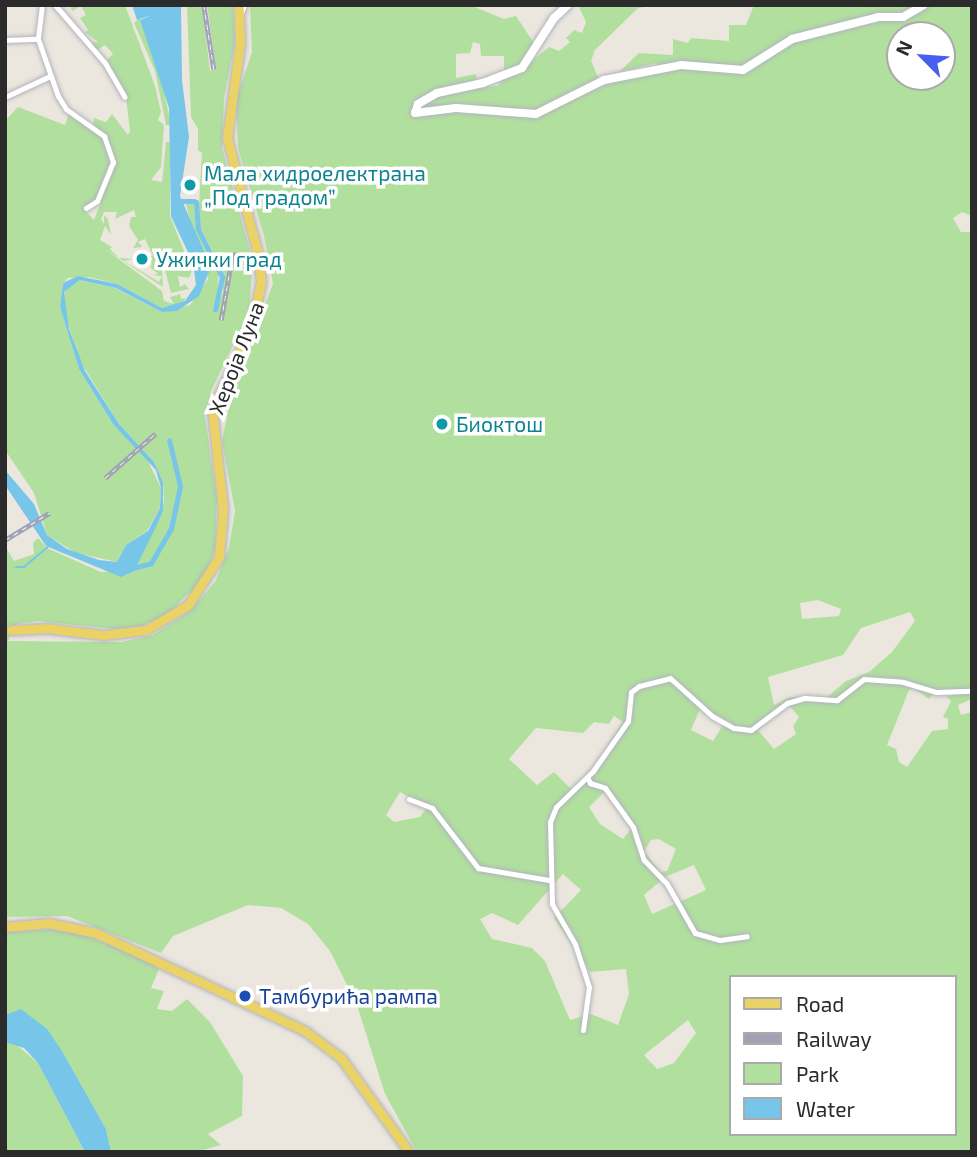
<!DOCTYPE html>
<meta charset="utf-8">
<style>
body{margin:0}
#map{position:relative;width:977px;height:1157px;overflow:hidden;background:#ece7de;font-family:"Exo 2",sans-serif}
div>[style]{position:absolute}
.green>*{inset:0;background:#b1e09e}
.water>*{inset:0;background:#77c5e9}
.stream>*{height:2px;margin:-1px;padding:0 1px;transform-origin:1px;border-radius:1px;background:#77c5e9}
.canal>*{height:5px;margin:-2.5px;padding:0 2.5px;transform-origin:2.5px;border-radius:2.5px;background:#77c5e9}
.roads{filter:drop-shadow(0 0 2px #b2b4be) drop-shadow(0 0 2px #b2b4be)}
.street>*{height:5px;margin:-2.5px;padding:0 2.5px;transform-origin:2.5px;border-radius:2.5px;background:#fff}
.secondary>*{height:8px;margin:-4px;padding:0 4px;transform-origin:4px;border-radius:4px;background:#fff}
.primary>*{height:9px;margin:-4.5px;padding:0 4.5px;transform-origin:4.5px;border-radius:4.5px;background:#ead266}
.rail>*{height:4.5px;margin-top:-2.25px;transform-origin:0;background:repeating-linear-gradient(90deg,#fff 0 5px,#a1a3b5 0 10px);box-sizing:border-box;border-block:2px solid #a1a3b5}
.dots>*{width:19px;height:19px;translate:-50% -50%;box-sizing:border-box;border:4px solid #fff;border-radius:50%}
span{translate:-50% -50%;white-space:nowrap;text-align:center;line-height:1.15;-webkit-text-stroke:7px #fff;paint-order:stroke}
.culture-label{font-size:21px;color:#0d838f}
.left{translate:0 -50%;text-align:left}
.street-label{font-size:21px;color:#2b2b2b}
.transit-label{font-size:21px;color:#164399}
.frame{position:absolute;inset:0;border:7px solid #2b2b2b;pointer-events:none}
.legend{position:absolute;left:729px;top:975px;width:228px;height:161px;box-sizing:border-box;background:#fff;border:2px solid #aaa;margin:0;padding:9px 12px;list-style:none;font-size:21px;color:#2b2b2b}
.legend li{display:flex;align-items:center;gap:14px;height:35px}
.legend b{width:35px;border:2px solid #aaa}
.north{position:absolute;left:886px;top:21px;width:70px;height:70px;box-sizing:border-box;background:#fff;border:2px solid #aaa;border-radius:50%;rotate:295deg;font-size:19px;font-weight:700;line-height:28px;text-align:center;color:#2b2b2b}
.north::after{content:'';display:block;margin:auto;width:24px;height:32px;background:#475ef1;clip-path:polygon(50% 0,100% 100%,50% 72%,0 100%)}
</style>
<div id="map">
<div class="green">
<i style="clip-path:polygon(evenodd,70px 5px,125px 5px,155px 86px,161px 112px,158px 120px,164px 125px,161px 167px,151px 180px,162px 182px,166px 142px,170px 142px,170px 216px,192px 271px,189px 278px,178px 276px,180px 287px,185px 284px,189px 289px,171px 293px,161px 255px,163px 287px,105px 249px,162px 291px,164px 301px,174px 304px,170px 297px,180px 294px,181px 299px,186px 298px,183px 302px,162px 308px,117px 284px,89px 277px,68px 278px,63px 283px,60px 307px,79px 369px,113px 424px,144px 453px,161px 488px,160px 508px,147px 531px,126px 545px,117px 562px,76px 553px,47px 535px,34px 493px,5px 450px,6px 120px,18px 107px,65px 125px,69px 114px,101px 134px,112px 162px,95px 202px,83px 208px,94px 220px,115px 164px,107px 138px,93px 124px,94px 118px,106px 122px,112px 114px,128px 135px,130px 131px,126px 98px,106px 61px,113px 54px,105px 45px,96px 51px,87px 44px,98px 42px,85px 32px,88px 30px,80px 18px,86px 15px,81px 6px,72px 11px,70px 5px,134px 210px,136px 217px,131px 217px,129px 226px,138px 240px,133px 248px,142px 247px,138px 242px,145px 239px,154px 258px,153px 256px,145px 255px,143px 258px,152px 257px,151px 268px,158px 274px,152px 275px,162px 276px,159px 282px,124px 261px,133px 259px,119px 258px,110px 249px,112px 247px,100px 240px,105px 226px,111px 235px,108px 219px,104px 215px,104px 224px,101px 219px,104px 212px,117px 212px,115px 219px,134px 210px)"></i>
<i style="clip-path:polygon(evenodd,187px 5px,202px 5px,210px 71px,216px 68px,207px 5px,233px 7px,235px 41px,224px 99px,222px 148px,253px 262px,249px 312px,211px 391px,205px 417px,217px 500px,215px 549px,205px 577px,168px 614px,141px 626px,114px 629px,38px 621px,16px 624px,8px 641px,122px 642px,153px 635px,190px 611px,215px 582px,229px 548px,235px 511px,222px 441px,233px 386px,273px 284px,264px 236px,238px 148px,236px 100px,252px 52px,250px 5px,470px 5px,504px 19px,516px 16px,536px 46px,526px 66px,549px 47px,559px 51px,570px 42px,566px 38px,574px 30px,582px 33px,586px 22px,578px 5px,657px 5px,638px 8px,595px 50px,591px 61px,599px 79px,537px 111px,658px 66px,656px 63px,619px 72px,639px 53px,673px 55px,673px 39px,688px 43px,691px 38px,729px 41px,729px 25px,746px 25px,754px 5px,972px 5px,972px 216px,962px 212px,953px 218px,961px 232px,972px 232px,972px 699px,958px 705px,961px 715px,972px 712px,972px 1152px,417px 1152px,385px 1094px,357px 1005px,330px 951px,308px 924px,281px 908px,248px 905px,173px 936px,161px 953px,67px 916px,5px 917px,5px 546px,14px 561px,34px 554px,33px 543px,38px 538px,47px 548px,101px 572px,134px 571px,164px 502px,163px 482px,154px 462px,119px 424px,80px 361px,67px 321px,64px 292px,80px 280px,115px 288px,162px 312px,190px 305px,208px 279px,206px 256px,194px 236px,186px 204px,194px 202px,196px 228px,219px 271px,216px 310px,223px 292px,223px 271px,198px 223px,202px 152px,198px 151px,198px 129px,191px 117px,187px 5px,900px 35px,942px 35px,942px 77px,900px 77px,900px 35px,187px 5px,473px 42px,480px 44px,481px 56px,504px 56px,504px 77px,498px 86px,456px 90px,477px 83px,476px 74px,456px 78px,456px 54px,470px 53px,473px 42px,187px 5px,818px 600px,841px 609px,839px 616px,802px 619px,800px 603px,818px 600px,187px 5px,910px 612px,915px 621px,892px 652px,869px 672px,846px 681px,825px 699px,790px 697px,774px 705px,768px 677px,843px 655px,861px 628px,910px 612px,187px 5px,914px 688px,929px 699px,937px 690px,950px 689px,953px 695px,946px 697px,951px 701px,943px 717px,948px 719px,948px 729px,932px 731px,907px 767px,899px 762px,896px 749px,887px 745px,909px 690px,914px 688px,187px 5px,788px 704px,799px 717px,793px 726px,796px 734px,774px 749px,758px 730px,788px 704px,187px 5px,700px 709px,723px 725px,713px 741px,691px 730px,700px 709px,187px 5px,614px 716px,623px 722px,592px 769px,571px 789px,554px 772px,537px 785px,509px 759px,536px 728px,583px 733px,594px 722px,609px 724px,614px 716px,187px 5px,400px 792px,427px 807px,420px 817px,394px 822px,386px 815px,400px 792px,187px 5px,604px 792px,631px 829px,623px 839px,600px 824px,589px 807px,604px 792px,187px 5px,659px 839px,676px 849px,667px 871px,660px 872px,644px 851px,651px 840px,659px 839px,187px 5px,694px 865px,706px 890px,652px 914px,644px 895px,665px 877px,694px 865px,187px 5px,563px 874px,581px 890px,554px 918px,590px 972px,626px 969px,629px 994px,618px 1025px,591px 1014px,570px 1020px,545px 961px,532px 948px,492px 939px,480px 919px,492px 913px,518px 925px,563px 874px,187px 5px,730px 977px,954px 977px,954px 1134px,730px 1134px,730px 977px,187px 5px,688px 1020px,696px 1033px,674px 1063px,657px 1069px,644px 1055px,688px 1020px)"></i>
<i style="clip-path:polygon(140px 18px,163px 86px,171px 125px,166px 125px,155px 71px,134px 23px)"></i>
<i style="clip-path:polygon(53px 929px,79px 933px,142px 958px,159px 969px,151px 988px,164px 991px,157px 1009px,172px 1011px,187px 999px,210px 1022px,243px 1076px,242px 1116px,208px 1134px,221px 1145px,196px 1152px,111px 1152px,106px 1129px,62px 1051px,12px 1013px,5px 1015px,5px 932px)"></i>
<i style="clip-path:polygon(12px 1041px,38px 1063px,85px 1152px,5px 1152px,5px 1042px)"></i>
</div>
<div class="water">
<i style="clip-path:polygon(132px 5px,181px 5px,182px 80px,189px 137px,180px 196px,206px 256px,209px 272px,199px 296px,177px 311px,162px 312px,116px 288px,80px 280px,64px 292px,69px 329px,85px 371px,119px 424px,154px 462px,163px 482px,163px 511px,153px 533px,134px 571px,121px 577px,46px 546px,5px 485px,5px 470px,34px 504px,47px 535px,67px 549px,99px 560px,117px 562px,126px 545px,148px 531px,160px 508px,161px 488px,156px 470px,113px 424px,79px 369px,60px 307px,63px 283px,78px 276px,117px 284px,162px 308px,185px 301px,196px 285px,193px 263px,171px 216px,169px 108px,140px 20px,152px 15px,137px 20px)"></i>
<i style="clip-path:polygon(21px 1009px,47px 1029px,62px 1051px,106px 1129px,111px 1152px,85px 1152px,38px 1063px,24px 1048px,5px 1042px,5px 1015px)"></i>
</div>
<div class="stream">
<i style="left:16px;top:567px;width:8px"></i>
<i style="left:24px;top:567px;width:31px;rotate:-40deg"></i>
</div>
<div class="canal">
<i style="left:176px;top:201px;width:18px"></i>
<i style="left:196px;top:202px;width:27px;rotate:86deg"></i>
<i style="left:198px;top:229px;width:54px;rotate:63.4deg"></i>
<i style="left:222px;top:277px;width:33px;rotate:102deg"></i>
<i style="left:129px;top:569px;width:23px;rotate:-15deg"></i>
<i style="left:151px;top:563px;width:39px;rotate:-60deg"></i>
<i style="left:171px;top:529px;width:44px;rotate:-78.2deg"></i>
<i style="left:180px;top:486px;width:47px;rotate:-103.4deg"></i>
</div>
<div class="roads">
<div class="street">
<i style="left:42px;top:5px;width:34px;rotate:97deg"></i>
<i style="left:38px;top:39px;width:60px;rotate:70.7deg"></i>
<i style="left:58px;top:96px;width:15px;rotate:58deg"></i>
<i style="left:66px;top:109px;width:47px;rotate:35.4deg"></i>
<i style="left:104px;top:136px;width:28px;rotate:71deg"></i>
<i style="left:113px;top:162px;width:42px;rotate:112.3deg"></i>
<i style="left:97px;top:201px;width:13px;rotate:148deg"></i>
<i style="left:55px;top:5px;width:77px;rotate:49.2deg"></i>
<i style="left:105px;top:63px;width:39px;rotate:60deg"></i>
<i style="left:240px;top:16px;width:12px;rotate:-70deg"></i>
<i style="left:5px;top:40px;width:33px;rotate:-2deg"></i>
<i style="left:5px;top:97px;width:50px;rotate:-25deg"></i>
<i style="left:587px;top:777px;width:7px;rotate:63deg"></i>
<i style="left:590px;top:783px;width:16px;rotate:18deg"></i>
<i style="left:605px;top:788px;width:48px;rotate:54.3deg"></i>
<i style="left:633px;top:827px;width:35px;rotate:72deg"></i>
<i style="left:644px;top:860px;width:33px;rotate:46deg"></i>
<i style="left:667px;top:884px;width:56px;rotate:60.3deg"></i>
<i style="left:695px;top:933px;width:26px;rotate:16deg"></i>
<i style="left:720px;top:940px;width:27px;rotate:-8deg"></i>
<i style="left:409px;top:799px;width:25px;rotate:21deg"></i>
<i style="left:432px;top:808px;width:76px;rotate:52.5deg"></i>
<i style="left:478px;top:868px;width:72px;rotate:9.6deg"></i>
<i style="left:583px;top:1030px;width:43px;rotate:-82.1deg"></i>
<i style="left:589px;top:987px;width:45px;rotate:-108deg"></i>
<i style="left:575px;top:944px;width:46px;rotate:-119.9deg"></i>
<i style="left:552px;top:904px;width:82px;rotate:-91.4deg"></i>
<i style="left:550px;top:822px;width:16px;rotate:-68deg"></i>
<i style="left:556px;top:807px;width:52px;rotate:-44.2deg"></i>
<i style="left:593px;top:771px;width:61px;rotate:-55deg"></i>
<i style="left:628px;top:721px;width:29px;rotate:-84deg"></i>
<i style="left:631px;top:692px;width:10px;rotate:-37deg"></i>
<i style="left:639px;top:686px;width:32px;rotate:-14deg"></i>
<i style="left:670px;top:678px;width:57px;rotate:42.1deg"></i>
<i style="left:712px;top:716px;width:25px;rotate:29deg"></i>
<i style="left:734px;top:728px;width:17px;rotate:7deg"></i>
<i style="left:751px;top:730px;width:45px;rotate:-36.9deg"></i>
<i style="left:787px;top:703px;width:19px;rotate:-16deg"></i>
<i style="left:805px;top:698px;width:32px;rotate:4deg"></i>
<i style="left:837px;top:700px;width:34px;rotate:-38deg"></i>
<i style="left:864px;top:679px;width:39px;rotate:4deg"></i>
<i style="left:903px;top:682px;width:34px;rotate:17deg"></i>
<i style="left:936px;top:692px;width:36px;rotate:-2deg"></i>
</div>
<div class="secondary">
<i style="left:568px;top:5px;width:19px;rotate:137deg"></i>
<i style="left:554px;top:18px;width:59px;rotate:122.6deg"></i>
<i style="left:522px;top:68px;width:42px;rotate:159deg"></i>
<i style="left:483px;top:83px;width:47px;rotate:167.7deg"></i>
<i style="left:437px;top:93px;width:22px;rotate:150deg"></i>
<i style="left:418px;top:104px;width:9px;rotate:108deg"></i>
<i style="left:415px;top:113px;width:41px;rotate:-7deg"></i>
<i style="left:456px;top:108px;width:80px;rotate:4.3deg"></i>
<i style="left:536px;top:114px;width:76px;rotate:-26.6deg"></i>
<i style="left:604px;top:80px;width:78px;rotate:-11deg"></i>
<i style="left:681px;top:65px;width:62px;rotate:4.6deg"></i>
<i style="left:743px;top:70px;width:58px;rotate:-32.3deg"></i>
<i style="left:792px;top:39px;width:89px;rotate:-14.3deg"></i>
<i style="left:878px;top:17px;width:25px"></i>
<i style="left:903px;top:17px;width:24px;rotate:-30deg"></i>
</div>
<div class="primary">
<i style="left:11px;top:630px;width:35px;rotate:-3deg"></i>
<i style="left:46px;top:628px;width:58px;rotate:6.9deg"></i>
<i style="left:104px;top:635px;width:42px;rotate:-6.8deg"></i>
<i style="left:146px;top:630px;width:49px;rotate:-30.8deg"></i>
<i style="left:188px;top:605px;width:57px;rotate:-57.1deg"></i>
<i style="left:219px;top:557px;width:48px;rotate:-85.2deg"></i>
<i style="left:223px;top:509px;width:100px;rotate:-96.3deg"></i>
<i style="left:212px;top:410px;width:95px;rotate:-65.1deg"></i>
<i style="left:252px;top:324px;width:43px;rotate:-77.9deg"></i>
<i style="left:261px;top:282px;width:28px;rotate:-96deg"></i>
<i style="left:258px;top:254px;width:120px;rotate:-105deg"></i>
<i style="left:227px;top:138px;width:96px;rotate:-82.2deg"></i>
<i style="left:240px;top:43px;width:38px;rotate:-92deg"></i>
<i style="left:5px;top:927px;width:43px;rotate:-5.3deg"></i>
<i style="left:48px;top:923px;width:49px;rotate:11.8deg"></i>
<i style="left:96px;top:933px;width:231px;rotate:25.1deg"></i>
<i style="left:305px;top:1031px;width:45px;rotate:36.9deg"></i>
<i style="left:341px;top:1058px;width:116px;rotate:54.1deg"></i>
</div>
</div>
<div class="rail">
<i style="left:204px;top:5px;width:65px;rotate:81.1deg"></i>
<i style="left:221px;top:320px;width:69px;rotate:-80deg"></i>
<i style="left:105px;top:478px;width:67px;rotate:-41.3deg"></i>
<i style="left:5px;top:540px;width:52px;rotate:-31.5deg"></i>
</div>
<div class="dots">
<i style="left:190px;top:185px;background:#0f9aa8"></i>
<i style="left:142px;top:259px;background:#0f9aa8"></i>
<i style="left:442px;top:424px;background:#0f9aa8"></i>
<i style="left:245px;top:996px;background:#1a4fb4"></i>
</div>
<div class="culture-label">
<span class="left" style="left:204px;top:185px">Мала хидроелектрана<br>„Под градом”</span>
<span class="left" style="left:156px;top:259px">Ужички град</span>
<span class="left" style="left:456px;top:424px">Биоктош</span>
</div>
<div class="street-label">
<span style="left:236px;top:358px;rotate:-69deg">Хероја Луна</span>
</div>
<div class="transit-label">
<span class="left" style="left:259px;top:996px">Тамбурића рампа</span>
</div>
<div class="frame"></div>
<ul class="legend">
<li><b style="height:9px;background:#ead266"></b>Road</li>
<li><b style="height:9px;background:#a1a3b5"></b>Railway</li>
<li><b style="height:19px;background:#b1e09e"></b>Park</li>
<li><b style="height:19px;background:#77c5e9"></b>Water</li>
</ul>
<div class="north">N</div>
</div>
